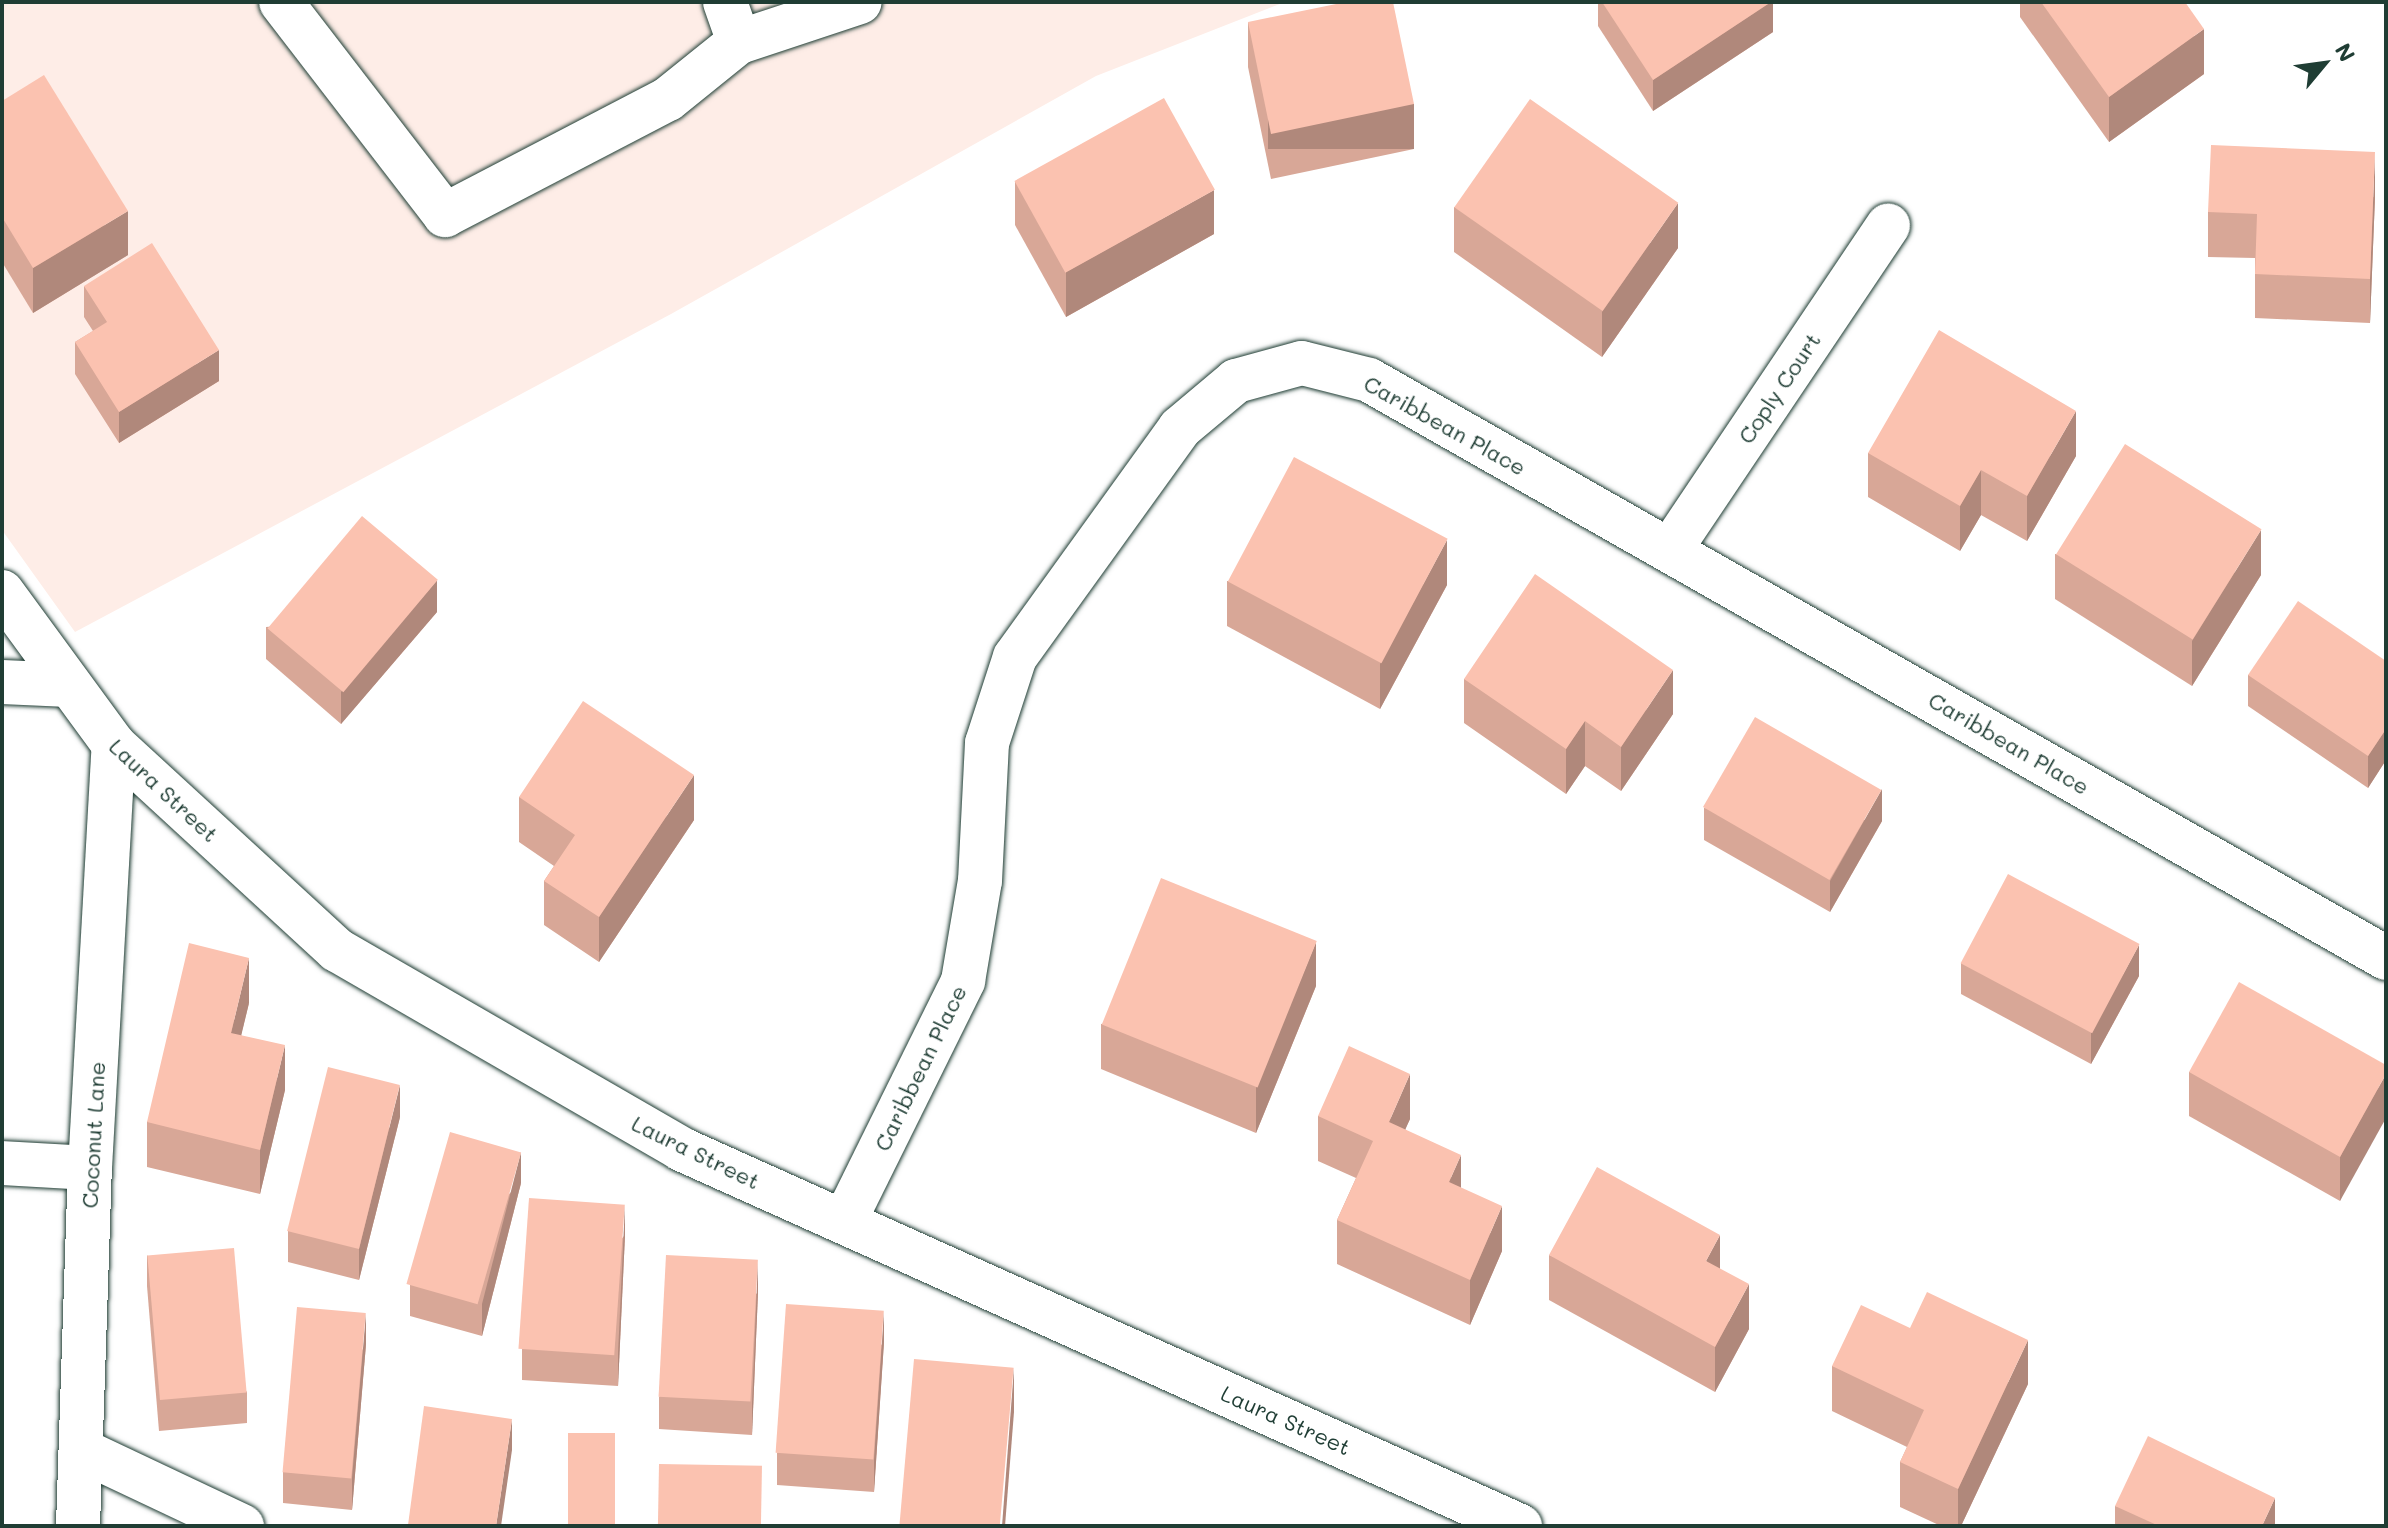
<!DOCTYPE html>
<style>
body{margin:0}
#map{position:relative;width:2388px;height:1528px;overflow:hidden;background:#fff;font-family:Mali,sans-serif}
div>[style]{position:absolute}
.built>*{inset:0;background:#feede7}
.roads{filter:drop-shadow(0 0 2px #1f3d34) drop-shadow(0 0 2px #1f3d34)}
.minor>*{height:44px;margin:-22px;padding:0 22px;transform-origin:22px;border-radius:22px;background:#fff}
.wall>*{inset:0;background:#d8a797}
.shaded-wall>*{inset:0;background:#b0887b;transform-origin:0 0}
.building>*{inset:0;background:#fbc2b0;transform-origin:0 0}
span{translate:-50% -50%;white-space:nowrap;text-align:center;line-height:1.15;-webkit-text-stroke:6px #fff;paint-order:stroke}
.street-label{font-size:22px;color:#1f3d34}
.frame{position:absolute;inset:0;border:4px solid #1f3d34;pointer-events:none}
.north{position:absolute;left:2284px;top:24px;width:80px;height:80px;-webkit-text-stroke:6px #fff;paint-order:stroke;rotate:61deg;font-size:22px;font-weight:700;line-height:32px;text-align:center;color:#1f3d34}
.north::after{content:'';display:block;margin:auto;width:28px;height:36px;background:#1f3d34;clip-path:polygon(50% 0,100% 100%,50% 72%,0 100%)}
</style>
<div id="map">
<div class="built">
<i style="clip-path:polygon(2px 2px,1285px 2px,1096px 76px,671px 314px,75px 632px,2px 530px)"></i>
</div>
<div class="roads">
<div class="minor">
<i style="left:281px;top:2px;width:269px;rotate:52.4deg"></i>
<i style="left:445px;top:215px;width:251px;rotate:-27.5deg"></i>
<i style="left:668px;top:99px;width:91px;rotate:-38.8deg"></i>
<i style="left:739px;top:42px;width:42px;rotate:-109.3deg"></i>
<i style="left:739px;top:42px;width:127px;rotate:-18.3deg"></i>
<i style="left:1670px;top:550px;width:391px;rotate:-56.1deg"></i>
<i style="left:2px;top:592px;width:190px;rotate:53.8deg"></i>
<i style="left:114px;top:745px;width:303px;rotate:42.6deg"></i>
<i style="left:337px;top:950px;width:397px;rotate:30deg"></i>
<i style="left:681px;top:1149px;width:920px;rotate:24.2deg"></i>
<i style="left:2px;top:682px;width:67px;rotate:2.6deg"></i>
<i style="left:2px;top:1163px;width:88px;rotate:3.3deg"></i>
<i style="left:845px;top:1220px;width:267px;rotate:-63.7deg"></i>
<i style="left:963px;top:981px;width:101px;rotate:-80.4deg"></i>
<i style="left:980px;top:881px;width:138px;rotate:-87.1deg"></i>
<i style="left:987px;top:743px;width:90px;rotate:-72deg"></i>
<i style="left:1015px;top:657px;width:282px;rotate:-54.2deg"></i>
<i style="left:1180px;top:428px;width:73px;rotate:-40deg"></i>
<i style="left:1236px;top:381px;width:68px;rotate:-15.3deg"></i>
<i style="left:1302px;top:363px;width:69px;rotate:14.2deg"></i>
<i style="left:1369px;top:380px;width:1170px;rotate:29.61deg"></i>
<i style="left:83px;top:1451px;width:176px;rotate:25.3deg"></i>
<i style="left:78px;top:1526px;width:358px;rotate:-88.1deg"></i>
<i style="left:90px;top:1168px;width:424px;rotate:-86.8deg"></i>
</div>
</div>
<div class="wall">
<i style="clip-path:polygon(1598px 2px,1773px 2px,1773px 32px,1653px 111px,1598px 26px)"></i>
<i style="clip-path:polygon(2020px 2px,2185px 2px,2204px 74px,2109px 142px,2020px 17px)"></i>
<i style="clip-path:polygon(1248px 22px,1414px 149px,1271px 179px,1248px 67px)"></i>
<i style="clip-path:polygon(2px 101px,128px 255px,33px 313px,2px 262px)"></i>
<i style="clip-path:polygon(1015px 181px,1214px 234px,1066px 317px,1015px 225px)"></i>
<i style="clip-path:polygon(2375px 197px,2370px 323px,2255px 318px,2255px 258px,2208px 257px,2208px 212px)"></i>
<i style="clip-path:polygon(1454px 207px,1678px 248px,1602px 357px,1454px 252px)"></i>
<i style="clip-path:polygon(84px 286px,219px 381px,119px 443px,75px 374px,75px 342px,93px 331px,84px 317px)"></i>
<i style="clip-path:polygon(1868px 453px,2076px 456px,2027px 541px,1981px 515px,1960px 551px,1868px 497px)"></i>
<i style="clip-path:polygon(2055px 554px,2261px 575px,2192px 686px,2055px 599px)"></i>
<i style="clip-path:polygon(1227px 581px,1447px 585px,1380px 709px,1227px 626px)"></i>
<i style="clip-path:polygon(437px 612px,341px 724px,266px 659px,266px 627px)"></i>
<i style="clip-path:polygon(2386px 661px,2386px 760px,2368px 788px,2248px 706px,2248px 675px)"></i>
<i style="clip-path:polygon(1464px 679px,1673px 714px,1621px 791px,1585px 766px,1566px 794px,1464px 723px)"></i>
<i style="clip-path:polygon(519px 797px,694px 820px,599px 962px,544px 925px,544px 881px,554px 866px,519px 842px)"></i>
<i style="clip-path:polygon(1704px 808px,1882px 821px,1830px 912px,1704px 840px)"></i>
<i style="clip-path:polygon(1961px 963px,2139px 976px,2091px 1064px,1961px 994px)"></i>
<i style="clip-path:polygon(1316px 986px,1256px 1133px,1101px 1069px,1101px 1024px)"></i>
<i style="clip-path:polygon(249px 1003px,241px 1035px,285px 1090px,260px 1194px,147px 1167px,147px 1122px)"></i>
<i style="clip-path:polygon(2386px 1065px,2340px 1201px,2189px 1116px,2189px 1072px)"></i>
<i style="clip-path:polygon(1318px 1116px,1410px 1119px,1405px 1129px,1461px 1188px,1502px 1251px,1470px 1325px,1337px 1264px,1337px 1220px,1356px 1178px,1318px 1161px)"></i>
<i style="clip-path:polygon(400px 1117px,359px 1280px,288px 1262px,288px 1231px)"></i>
<i style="clip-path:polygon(521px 1183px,482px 1336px,410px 1316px,410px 1285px)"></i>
<i style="clip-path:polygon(625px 1235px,618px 1386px,522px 1380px,522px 1349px)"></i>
<i style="clip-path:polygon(147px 1255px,247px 1392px,247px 1423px,159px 1431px,147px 1286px)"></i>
<i style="clip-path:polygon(1549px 1255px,1749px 1329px,1715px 1392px,1549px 1300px)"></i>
<i style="clip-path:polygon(758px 1292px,752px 1435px,659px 1429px,659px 1397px)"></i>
<i style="clip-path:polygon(884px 1342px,874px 1492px,777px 1485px,777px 1453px)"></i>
<i style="clip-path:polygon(366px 1344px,352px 1510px,283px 1503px,283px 1472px)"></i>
<i style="clip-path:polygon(1832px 1366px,2028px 1384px,1961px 1526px,1941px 1526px,1900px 1507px,1900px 1462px,1907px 1447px,1832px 1411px)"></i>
<i style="clip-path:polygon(2115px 1506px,2275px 1526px,2115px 1526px)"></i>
</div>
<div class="shaded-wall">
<i style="clip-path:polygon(1771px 2px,1773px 2px,1773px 32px,1653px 111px,1653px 80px)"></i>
<i style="clip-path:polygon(2204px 29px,2204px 74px,2109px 142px,2109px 97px)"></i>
<i style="left:1414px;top:104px;width:45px;height:146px;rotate:90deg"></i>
<i style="clip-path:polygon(2375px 152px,2375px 197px,2370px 323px,2370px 279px)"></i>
<i style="clip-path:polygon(1214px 190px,1214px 234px,1066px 317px,1066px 272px)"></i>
<i style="clip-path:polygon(1678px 203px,1678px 248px,1602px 357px,1602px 312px)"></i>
<i style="clip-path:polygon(128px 211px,128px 255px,33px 313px,33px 268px)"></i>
<i style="clip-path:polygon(219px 350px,219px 381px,119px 443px,119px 412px)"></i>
<i style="clip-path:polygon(2076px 411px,2076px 456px,2027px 541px,2027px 496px)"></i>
<i style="clip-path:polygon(1981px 470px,1981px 515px,1960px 551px,1960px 506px)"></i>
<i style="clip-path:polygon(2261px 530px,2261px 575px,2192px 686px,2192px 641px)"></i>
<i style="clip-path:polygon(1447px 540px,1447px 585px,1380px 709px,1380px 664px)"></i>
<i style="clip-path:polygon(437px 580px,437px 612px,341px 724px,341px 692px)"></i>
<i style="clip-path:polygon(1673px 670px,1673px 714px,1621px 791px,1621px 747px)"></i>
<i style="clip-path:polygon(1585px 721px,1585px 766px,1566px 794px,1566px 749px)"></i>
<i style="clip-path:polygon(2386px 729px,2386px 760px,2368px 788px,2368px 756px)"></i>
<i style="clip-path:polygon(694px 775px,694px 820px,599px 962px,599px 917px)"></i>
<i style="clip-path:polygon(1882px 789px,1882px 821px,1830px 912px,1830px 881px)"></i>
<i style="clip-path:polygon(1316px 942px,1316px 986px,1256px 1133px,1256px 1088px)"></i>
<i style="clip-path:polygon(2139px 945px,2139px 976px,2091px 1064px,2091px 1033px)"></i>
<i style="clip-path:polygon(249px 958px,249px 1003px,231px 1078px,231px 1033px)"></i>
<i style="clip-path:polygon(285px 1045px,285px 1090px,260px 1194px,260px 1150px)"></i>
<i style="clip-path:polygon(1410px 1074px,1410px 1119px,1389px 1166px,1389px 1122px)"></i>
<i style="clip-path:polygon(2386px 1074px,2386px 1118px,2340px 1201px,2340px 1157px)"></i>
<i style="clip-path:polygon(400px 1085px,400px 1117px,359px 1280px,359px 1249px)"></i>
<i style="clip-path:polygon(521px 1152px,521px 1183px,482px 1336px,482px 1304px)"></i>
<i style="clip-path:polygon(1461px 1155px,1461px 1200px,1449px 1182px)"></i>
<i style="clip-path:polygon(625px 1204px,625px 1235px,618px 1386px,618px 1354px)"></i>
<i style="clip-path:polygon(1502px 1206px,1502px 1251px,1470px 1325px,1470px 1280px)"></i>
<i style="clip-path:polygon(1720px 1235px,1720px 1280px,1706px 1261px)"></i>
<i style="clip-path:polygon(758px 1260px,758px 1292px,752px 1435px,752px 1404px)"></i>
<i style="clip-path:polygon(1749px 1284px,1749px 1329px,1715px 1392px,1715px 1347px)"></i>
<i style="clip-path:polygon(884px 1311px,884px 1342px,874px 1492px,874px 1460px)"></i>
<i style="clip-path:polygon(366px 1313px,366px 1344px,352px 1510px,352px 1478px)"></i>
<i style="clip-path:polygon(2028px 1340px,2028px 1384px,1961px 1526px,1958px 1526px,1958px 1489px)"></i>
<i style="clip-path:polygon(1014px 1368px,1014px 1412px,1005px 1526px,1002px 1526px)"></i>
<i style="clip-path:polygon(512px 1419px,512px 1450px,501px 1526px,496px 1526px)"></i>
<i style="clip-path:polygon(615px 1433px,615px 1464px,610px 1526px,607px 1526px)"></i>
<i style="clip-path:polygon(2275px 1498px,2275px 1526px,2262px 1526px)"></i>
</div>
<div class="building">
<i style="clip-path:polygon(1346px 2px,1393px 2px,1414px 104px,1271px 134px,1248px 22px)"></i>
<i style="clip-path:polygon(1602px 2px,1771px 2px,1653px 80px)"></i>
<i style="clip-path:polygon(2041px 2px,2185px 2px,2204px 29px,2109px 97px)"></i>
<i style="clip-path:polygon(44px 75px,128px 211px,33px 268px,2px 217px,2px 101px)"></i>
<i style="left:1164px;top:98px;width:105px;height:171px;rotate:61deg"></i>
<i style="left:1530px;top:99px;width:181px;height:132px;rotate:35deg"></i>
<i style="clip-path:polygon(2211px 145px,2375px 152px,2370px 279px,2255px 274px,2257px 214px,2208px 212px)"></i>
<i style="clip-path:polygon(152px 243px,219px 350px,119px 412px,75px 342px,107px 322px,84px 286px)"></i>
<i style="clip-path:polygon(1939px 330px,2076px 411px,2027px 496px,1981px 470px,1960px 506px,1868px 453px)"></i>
<i style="left:2125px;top:444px;width:161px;height:130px;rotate:32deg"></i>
<i style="left:1294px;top:457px;width:174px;height:141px;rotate:28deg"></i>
<i style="left:362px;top:516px;width:99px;height:147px;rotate:40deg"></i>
<i style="clip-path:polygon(1535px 574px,1673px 670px,1621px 747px,1585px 721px,1566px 749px,1464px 679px)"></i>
<i style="clip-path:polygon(2298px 601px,2386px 661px,2386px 729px,2368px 756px,2248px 675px)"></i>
<i style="clip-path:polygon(583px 701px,694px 775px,599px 917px,544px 881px,575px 835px,519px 797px)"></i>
<i style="left:1755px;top:717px;width:146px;height:104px;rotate:30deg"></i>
<i style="left:2008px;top:874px;width:149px;height:101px;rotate:28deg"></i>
<i style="left:1161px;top:878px;width:168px;height:158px;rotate:22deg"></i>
<i style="clip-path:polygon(189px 943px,249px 958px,231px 1033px,285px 1045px,260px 1150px,147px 1122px)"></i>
<i style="clip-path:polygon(2239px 982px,2386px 1065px,2386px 1074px,2340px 1157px,2189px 1072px)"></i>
<i style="clip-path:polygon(1349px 1046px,1410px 1074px,1389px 1122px,1461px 1155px,1449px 1182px,1502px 1206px,1470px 1280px,1337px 1220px,1373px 1141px,1318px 1116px)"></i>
<i style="left:328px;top:1067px;width:74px;height:169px;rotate:14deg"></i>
<i style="left:450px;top:1132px;width:74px;height:158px;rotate:16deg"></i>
<i style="clip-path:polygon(1597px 1167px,1720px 1235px,1706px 1261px,1749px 1284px,1715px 1347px,1549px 1255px)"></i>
<i style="left:529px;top:1198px;width:96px;height:151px;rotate:4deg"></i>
<i style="left:234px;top:1248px;width:145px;height:87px;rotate:85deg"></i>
<i style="left:666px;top:1255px;width:92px;height:142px;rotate:3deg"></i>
<i style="clip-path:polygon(1927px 1292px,2028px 1340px,1958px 1489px,1900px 1462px,1924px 1410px,1832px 1366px,1861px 1305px,1910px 1328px)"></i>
<i style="left:786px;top:1304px;width:98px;height:149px;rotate:4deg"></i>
<i style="left:297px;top:1307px;width:69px;height:166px;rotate:5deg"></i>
<i style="left:914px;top:1359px;width:100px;height:168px;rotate:5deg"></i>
<i style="clip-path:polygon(424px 1406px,512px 1419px,496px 1526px,418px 1526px,408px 1525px)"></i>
<i style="left:568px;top:1433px;width:47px;height:93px"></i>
<i style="clip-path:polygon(2148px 1436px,2275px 1498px,2262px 1526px,2159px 1526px,2115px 1506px)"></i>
<i style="left:659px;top:1464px;width:103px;height:62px;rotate:1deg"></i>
</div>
<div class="street-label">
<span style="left:1779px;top:388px;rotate:-56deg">Coply Court</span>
<span style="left:1445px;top:425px;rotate:29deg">Caribbean Place</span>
<span style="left:2009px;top:743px;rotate:30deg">Caribbean Place</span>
<span style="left:164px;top:790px;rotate:43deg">Laura Street</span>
<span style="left:920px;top:1068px;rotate:-64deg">Caribbean Place</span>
<span style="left:93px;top:1135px;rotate:-87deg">Coconut Lane</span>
<span style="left:696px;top:1152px;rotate:26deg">Laura Street</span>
<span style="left:1286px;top:1420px;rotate:24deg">Laura Street</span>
</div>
<div class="frame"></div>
<div class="north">N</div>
</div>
